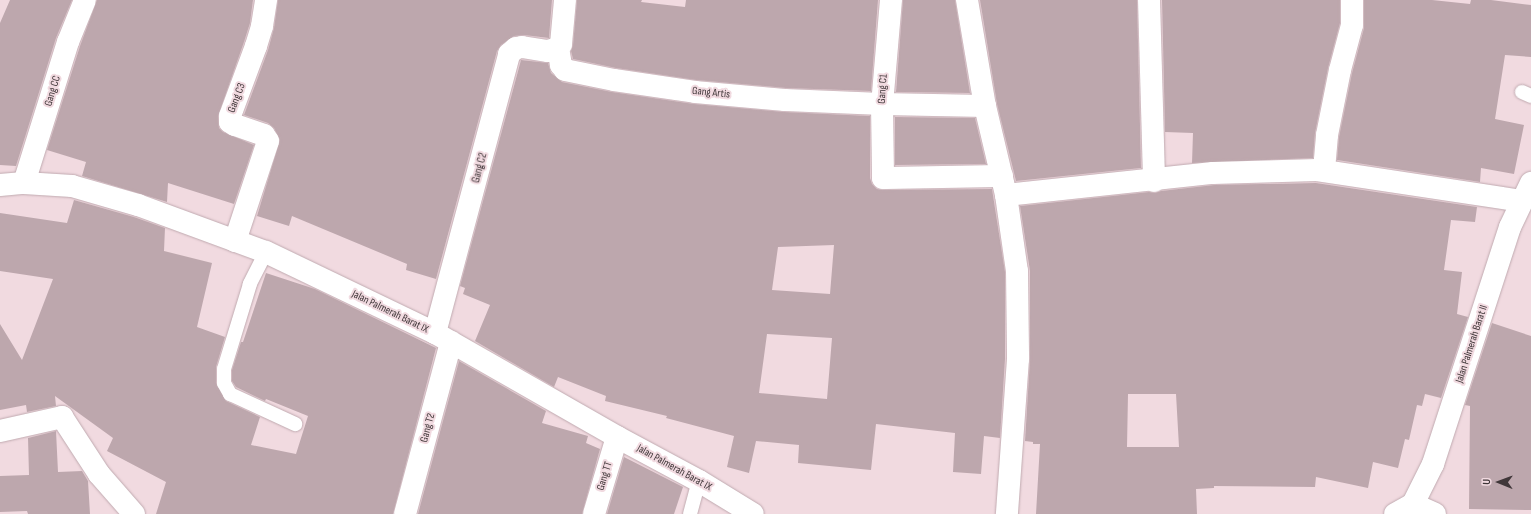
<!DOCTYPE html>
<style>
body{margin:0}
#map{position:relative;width:1531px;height:514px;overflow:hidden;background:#f1dae0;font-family:"Sofia Sans Condensed",sans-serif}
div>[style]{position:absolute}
.building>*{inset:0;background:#bda7ad}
.roads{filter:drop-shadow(0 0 1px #c0aab0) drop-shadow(0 0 1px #c0aab0)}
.lane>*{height:14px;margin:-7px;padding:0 7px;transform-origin:7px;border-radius:7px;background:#fff}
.street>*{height:22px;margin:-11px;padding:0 11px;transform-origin:11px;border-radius:11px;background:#fff}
.secondary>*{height:22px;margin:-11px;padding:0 11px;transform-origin:11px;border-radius:11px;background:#fff}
span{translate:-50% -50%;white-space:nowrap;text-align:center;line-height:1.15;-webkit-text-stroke:4px #f1dae0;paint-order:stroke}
.street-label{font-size:11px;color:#403739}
.north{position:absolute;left:1479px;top:462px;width:40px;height:40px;-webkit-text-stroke:3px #f1dae0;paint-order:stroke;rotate:271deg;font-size:11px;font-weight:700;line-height:16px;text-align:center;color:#403739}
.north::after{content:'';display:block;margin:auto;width:14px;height:18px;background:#403739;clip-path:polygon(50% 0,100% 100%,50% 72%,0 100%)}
</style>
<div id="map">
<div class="building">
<i style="clip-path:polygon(10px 0,72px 0,56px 38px,16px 166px,0 165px,0 23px)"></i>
<i style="clip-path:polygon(97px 0,253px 0,250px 23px,244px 42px,218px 116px,219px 128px,223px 132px,254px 145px,234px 204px,168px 183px,167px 202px,82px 176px,86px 162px,47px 150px,80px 46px)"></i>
<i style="clip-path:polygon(278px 0,552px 0,549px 38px,524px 35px,514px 36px,501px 45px,497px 51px,436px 279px,406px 270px,407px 264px,292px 216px,289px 226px,257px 216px,280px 140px,274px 128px,268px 123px,244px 115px,268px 50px,274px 28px)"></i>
<i style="clip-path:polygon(577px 0,642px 0,641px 2px,685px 7px,686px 0,878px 0,871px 91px,786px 88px,696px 80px,616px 68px,573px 59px,571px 51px,573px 45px)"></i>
<i style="clip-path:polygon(903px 0,955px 0,970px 93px,896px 92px)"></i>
<i style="clip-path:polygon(980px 0,1137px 0,1141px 168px,1016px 181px,997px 104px)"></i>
<i style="clip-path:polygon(1162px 0,1340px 0,1340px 23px,1328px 68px,1315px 133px,1313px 158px,1192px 163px,1193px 133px,1165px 132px)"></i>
<i style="clip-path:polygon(1364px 0,1432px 0,1470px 4px,1471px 0,1491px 0,1531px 5px,1531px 57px,1505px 55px,1495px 119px,1524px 125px,1514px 174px,1481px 168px,1480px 182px,1337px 160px,1339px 137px,1352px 73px,1364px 28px)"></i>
<i style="clip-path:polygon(evenodd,521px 60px,548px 63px,551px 73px,562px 82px,612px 92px,694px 104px,784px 112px,870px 116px,870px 178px,872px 184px,877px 189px,883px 190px,992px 189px,1005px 272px,1005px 359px,1000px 438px,984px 436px,981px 474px,953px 472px,955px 433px,876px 424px,871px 470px,798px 463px,799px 445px,756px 441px,749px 473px,727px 467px,734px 436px,666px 418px,667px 416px,605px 401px,606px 396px,558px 377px,554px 387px,475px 341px,490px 305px,463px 294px,465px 288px,460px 286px,521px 60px,834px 245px,830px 294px,772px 290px,778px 247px,834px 245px,521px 60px,767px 334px,832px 338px,827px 399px,759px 393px,767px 334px)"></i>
<i style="clip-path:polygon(895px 117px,975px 118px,986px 164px,895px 165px)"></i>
<i style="clip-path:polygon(evenodd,1316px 183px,1477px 207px,1475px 222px,1451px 220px,1444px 270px,1462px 272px,1457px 314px,1468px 317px,1441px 398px,1425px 394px,1422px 406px,1417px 405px,1409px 440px,1405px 439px,1398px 468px,1373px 462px,1368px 488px,1316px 477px,1315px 487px,1214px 486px,1214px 488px,1196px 489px,1197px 514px,1036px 514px,1040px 444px,1033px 444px,1033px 442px,1025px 441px,1030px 359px,1030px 271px,1020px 206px,1149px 192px,1155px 193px,1161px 191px,1214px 185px,1316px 183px,1128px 394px,1176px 394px,1179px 447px,1127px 447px,1128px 394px)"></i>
<i style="clip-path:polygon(74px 200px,134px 217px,165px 228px,164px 251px,212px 263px,197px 327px,225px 337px,216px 367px,216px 383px,226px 401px,260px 417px,251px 445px,296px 454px,308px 416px,266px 399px,265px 401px,236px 387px,232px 381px,232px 370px,241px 342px,243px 342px,266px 273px,315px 289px,436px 348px,393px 514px,156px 514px,166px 482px,107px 451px,113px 438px,55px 396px,56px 406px,27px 412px,26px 405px,0 410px,0 324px,22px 360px,53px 279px,0 271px,0 213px,67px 223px)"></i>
<i style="clip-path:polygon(1492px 323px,1531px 336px,1531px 510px,1469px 509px,1470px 406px,1465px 405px)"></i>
<i style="clip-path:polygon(459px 361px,546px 411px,542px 423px,588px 436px,586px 443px,600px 449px,582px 514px,418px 514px)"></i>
<i style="clip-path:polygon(56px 431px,58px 472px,82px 471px,88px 481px,90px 514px,28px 514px,27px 511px,0 512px,0 476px,29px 475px,28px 438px)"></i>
<i style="clip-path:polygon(624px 457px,683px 487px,674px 514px,607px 514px)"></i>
</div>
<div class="roads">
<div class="lane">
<i style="left:1522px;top:92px;width:10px;rotate:24deg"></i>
<i style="left:266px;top:252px;width:36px;rotate:117deg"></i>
<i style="left:250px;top:284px;width:89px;rotate:107deg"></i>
<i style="left:224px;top:369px;width:14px;rotate:90deg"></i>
<i style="left:224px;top:383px;width:13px;rotate:61deg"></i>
<i style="left:230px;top:394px;width:72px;rotate:24.8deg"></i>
<i style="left:690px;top:514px;width:34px;rotate:-75deg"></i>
</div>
<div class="street">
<i style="left:891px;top:0;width:104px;rotate:94.9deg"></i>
<i style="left:882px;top:104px;width:74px;rotate:89.2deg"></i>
<i style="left:883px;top:178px;width:119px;rotate:-1deg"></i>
<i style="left:967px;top:0;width:108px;rotate:80.4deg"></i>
<i style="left:985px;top:106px;width:91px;rotate:76.7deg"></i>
<i style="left:1006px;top:195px;width:77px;rotate:81.8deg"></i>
<i style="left:1017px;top:271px;width:88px;rotate:89.3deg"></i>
<i style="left:1018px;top:359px;width:155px;rotate:94.1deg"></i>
<i style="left:1149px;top:0;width:181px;rotate:88.4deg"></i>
<i style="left:558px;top:48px;width:17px;rotate:80deg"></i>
<i style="left:561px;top:65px;width:6px;rotate:51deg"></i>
<i style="left:565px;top:70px;width:50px;rotate:11.5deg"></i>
<i style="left:614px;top:80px;width:82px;rotate:8.4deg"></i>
<i style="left:695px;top:92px;width:90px;rotate:5.1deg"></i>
<i style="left:785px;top:100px;width:97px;rotate:2.4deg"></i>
<i style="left:882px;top:104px;width:103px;rotate:1.1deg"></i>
<i style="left:558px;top:48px;width:5px;rotate:-53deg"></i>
<i style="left:561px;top:44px;width:44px;rotate:-84.8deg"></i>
<i style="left:1324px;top:170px;width:35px;rotate:-85deg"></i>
<i style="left:1327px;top:135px;width:66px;rotate:-78.7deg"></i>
<i style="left:1340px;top:70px;width:47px;rotate:-75.1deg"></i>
<i style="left:1352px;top:25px;width:25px;rotate:-90deg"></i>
<i style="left:24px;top:183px;width:148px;rotate:-72.7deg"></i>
<i style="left:68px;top:42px;width:45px;rotate:-68deg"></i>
<i style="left:1006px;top:195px;width:208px;rotate:-6.1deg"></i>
<i style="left:1213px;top:173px;width:104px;rotate:-1.7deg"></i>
<i style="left:1317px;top:170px;width:206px;rotate:8.6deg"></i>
<i style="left:235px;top:241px;width:105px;rotate:-71.7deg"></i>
<i style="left:268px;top:141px;width:7px;rotate:-124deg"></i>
<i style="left:264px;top:135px;width:31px;rotate:-161deg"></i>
<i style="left:235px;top:125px;width:6px;rotate:-149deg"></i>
<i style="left:230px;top:122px;width:6px;rotate:-90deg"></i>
<i style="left:230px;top:116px;width:75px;rotate:-69.6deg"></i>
<i style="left:256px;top:46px;width:21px;rotate:-73deg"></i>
<i style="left:262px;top:26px;width:26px;rotate:-81deg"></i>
<i style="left:435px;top:333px;width:289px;rotate:-75.1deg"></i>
<i style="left:509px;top:54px;width:9px;rotate:-41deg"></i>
<i style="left:516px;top:48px;width:6px;rotate:-9deg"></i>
<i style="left:522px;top:47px;width:26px;rotate:9deg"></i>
<i style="left:548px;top:51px;width:10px;rotate:-17deg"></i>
<i style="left:0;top:431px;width:64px;rotate:-12.7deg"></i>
<i style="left:62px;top:417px;width:68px;rotate:57deg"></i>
<i style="left:99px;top:474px;width:53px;rotate:48.8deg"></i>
<i style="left:1413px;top:504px;width:24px;rotate:24deg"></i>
<i style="left:405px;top:514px;width:178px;rotate:-75deg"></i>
<i style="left:594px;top:514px;width:80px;rotate:-73.4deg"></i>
</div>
<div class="secondary">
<i style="left:0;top:185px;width:24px;rotate:-5deg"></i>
<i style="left:24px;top:183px;width:48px;rotate:3.6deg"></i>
<i style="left:72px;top:186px;width:69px;rotate:16.1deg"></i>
<i style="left:138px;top:205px;width:136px;rotate:20.2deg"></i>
<i style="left:266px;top:252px;width:187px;rotate:25.6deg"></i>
<i style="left:435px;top:333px;width:210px;rotate:29.7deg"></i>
<i style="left:617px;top:437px;width:93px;rotate:28.2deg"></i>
<i style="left:699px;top:481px;width:63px;rotate:31.4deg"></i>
<i style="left:1395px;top:514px;width:21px;rotate:-29deg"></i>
<i style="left:1413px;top:504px;width:45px;rotate:-63.4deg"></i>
<i style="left:1433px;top:464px;width:249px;rotate:-72deg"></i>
<i style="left:1510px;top:227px;width:49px;rotate:-64.5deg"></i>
</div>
</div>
<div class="street-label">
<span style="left:883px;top:89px;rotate:-86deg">Gang C1</span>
<span style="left:53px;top:91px;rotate:-73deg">Gang CC</span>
<span style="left:711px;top:93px;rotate:6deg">Gang Artis</span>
<span style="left:237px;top:98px;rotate:-69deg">Gang C3</span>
<span style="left:480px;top:168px;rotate:-75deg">Gang C2</span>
<span style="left:390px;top:312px;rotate:26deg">Jalan Palmerah Barat IX</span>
<span style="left:1472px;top:344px;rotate:-72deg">Jalan Palmerah Barat II</span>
<span style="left:428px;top:428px;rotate:-75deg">Gang T2</span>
<span style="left:674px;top:468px;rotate:29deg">Jalan Palmerah Barat IX</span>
<span style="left:605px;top:476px;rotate:-73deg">Gang TT</span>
</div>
<div class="north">U</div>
</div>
